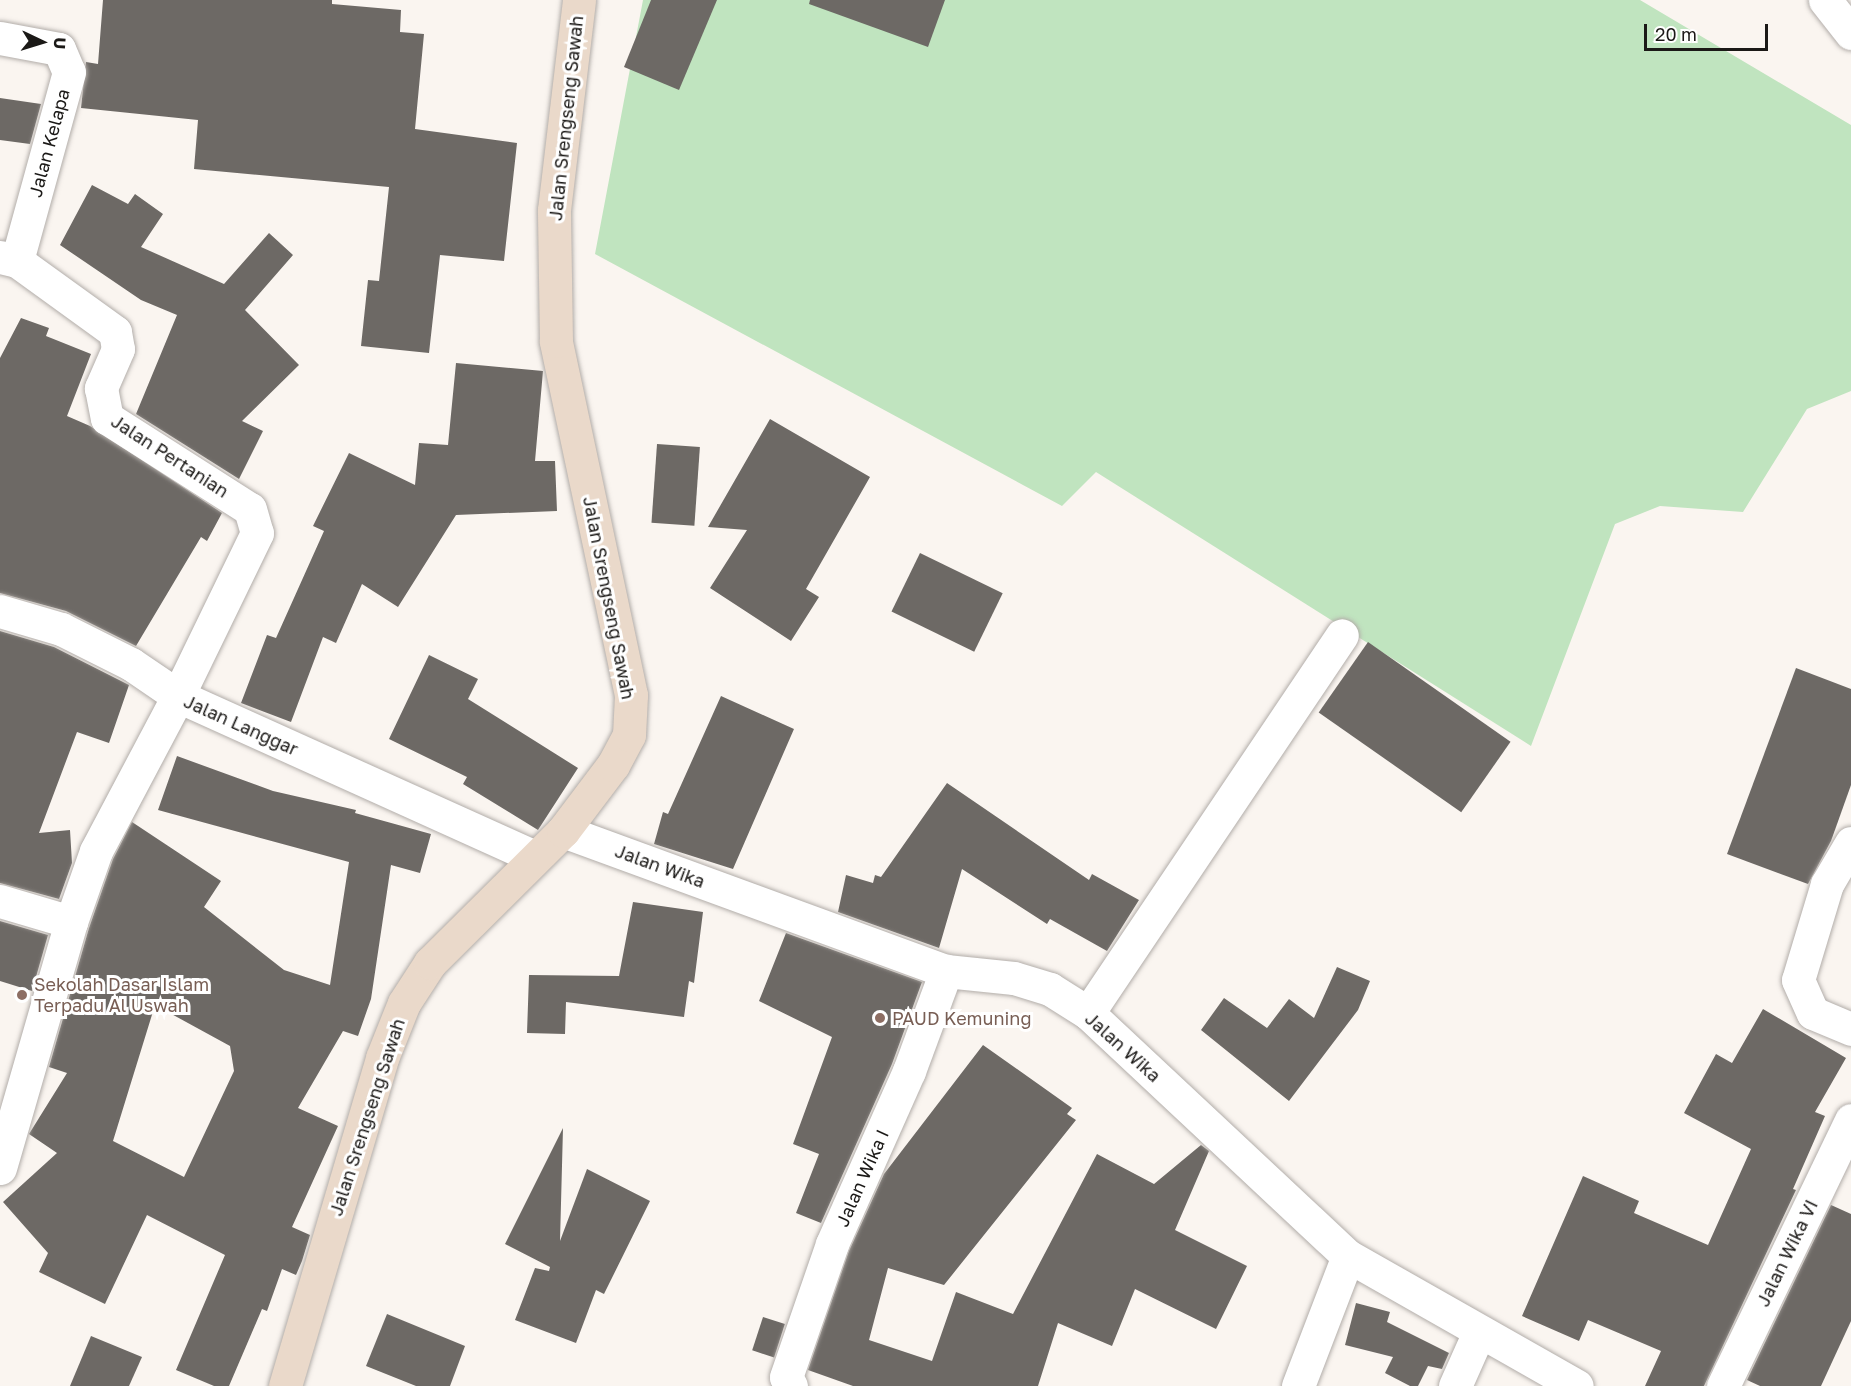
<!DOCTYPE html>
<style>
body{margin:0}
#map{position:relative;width:1851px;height:1386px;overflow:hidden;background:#faf5f0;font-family:"Golos Text",sans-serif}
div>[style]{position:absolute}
.green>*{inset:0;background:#c0e4bf}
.building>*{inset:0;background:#6d6965;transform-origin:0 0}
.roads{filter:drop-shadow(0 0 2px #b2ada9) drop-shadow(0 0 2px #b2ada9)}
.street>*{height:33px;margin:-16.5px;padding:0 16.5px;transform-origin:16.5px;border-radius:16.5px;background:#fff}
.secondary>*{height:33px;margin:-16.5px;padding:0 16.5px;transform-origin:16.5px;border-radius:16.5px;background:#ead9ca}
.dots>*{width:16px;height:16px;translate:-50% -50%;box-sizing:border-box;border:3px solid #fff;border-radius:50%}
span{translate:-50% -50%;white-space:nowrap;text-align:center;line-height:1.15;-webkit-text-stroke:6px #fff;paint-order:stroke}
.street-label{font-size:18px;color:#1b1917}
.education-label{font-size:18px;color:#785e54}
.left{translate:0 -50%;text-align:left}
.north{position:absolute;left:12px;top:12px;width:60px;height:60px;-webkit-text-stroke:4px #fff;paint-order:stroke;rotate:94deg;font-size:16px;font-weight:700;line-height:24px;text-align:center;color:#1b1917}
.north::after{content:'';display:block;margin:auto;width:21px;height:27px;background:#1b1917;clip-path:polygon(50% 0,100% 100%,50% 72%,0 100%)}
.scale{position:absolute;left:1644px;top:24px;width:124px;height:27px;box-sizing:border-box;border:3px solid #1b1917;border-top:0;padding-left:8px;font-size:18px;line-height:21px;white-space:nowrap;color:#1b1917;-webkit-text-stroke:4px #fff;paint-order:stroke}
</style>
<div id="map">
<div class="green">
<i style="clip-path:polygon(643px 0,1640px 0,1851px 125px,1851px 391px,1807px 409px,1743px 512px,1660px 506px,1615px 524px,1531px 746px,1096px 472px,1062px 506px,595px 254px)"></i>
</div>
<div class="building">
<i style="clip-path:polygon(103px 0,332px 0,332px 4px,401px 10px,400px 32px,424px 34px,415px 129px,517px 143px,504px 261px,440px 255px,429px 353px,361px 346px,368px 280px,379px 281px,389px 187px,194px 169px,198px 120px,81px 108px,86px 62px,98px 64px)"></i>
<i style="clip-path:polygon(651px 0,717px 0,679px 90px,624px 67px)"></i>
<i style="clip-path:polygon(810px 0,945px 0,928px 47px,809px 4px)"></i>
<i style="clip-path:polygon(0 98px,41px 104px,30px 144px,0 140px)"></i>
<i style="clip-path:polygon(92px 185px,128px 204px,135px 194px,163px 214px,141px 247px,224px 284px,269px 233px,293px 255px,245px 310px,299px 365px,242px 421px,263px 431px,239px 479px,136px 414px,177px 315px,141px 300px,60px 245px)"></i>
<i style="clip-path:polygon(21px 318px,49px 328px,46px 336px,91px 354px,67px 416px,90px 426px,222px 513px,207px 541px,201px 537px,136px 646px,66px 611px,0 593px,0 358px)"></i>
<i style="clip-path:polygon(456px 363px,543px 371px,535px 461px,555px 461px,557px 511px,456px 515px,398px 607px,362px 584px,336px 643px,323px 637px,291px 722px,241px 703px,267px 635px,276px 638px,324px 531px,313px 526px,349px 453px,415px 485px,419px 443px,448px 445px)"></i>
<i style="clip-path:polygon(770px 419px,870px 477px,806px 589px,819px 597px,791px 641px,710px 588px,747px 530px,708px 527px)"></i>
<i style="left:657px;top:444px;width:43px;height:79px;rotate:4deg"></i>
<i style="left:920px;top:553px;width:92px;height:65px;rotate:26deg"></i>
<i style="clip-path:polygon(0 631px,54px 647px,129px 685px,109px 743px,77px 732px,39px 833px,70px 830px,72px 863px,59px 899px,0 883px)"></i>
<i style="left:1368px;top:642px;width:174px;height:86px;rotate:35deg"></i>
<i style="clip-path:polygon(429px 655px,478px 679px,468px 699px,578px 768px,538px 830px,463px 784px,467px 777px,389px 739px)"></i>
<i style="clip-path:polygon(1796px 668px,1851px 689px,1851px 785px,1831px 841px,1808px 884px,1727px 854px)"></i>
<i style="clip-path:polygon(721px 696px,794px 729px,733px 869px,654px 844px,663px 812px,668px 814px)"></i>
<i style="clip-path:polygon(evenodd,177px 756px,273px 791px,356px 810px,355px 813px,431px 834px,420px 873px,391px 865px,371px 999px,358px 1036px,343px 1031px,298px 1108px,338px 1126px,292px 1227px,310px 1235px,302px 1261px,296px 1275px,282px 1269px,267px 1311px,262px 1309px,229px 1386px,214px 1386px,176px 1370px,225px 1255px,147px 1215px,105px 1304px,39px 1272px,48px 1253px,3px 1202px,57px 1153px,29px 1134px,67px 1073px,49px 1067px,89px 928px,113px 859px,132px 822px,221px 881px,204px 907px,284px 970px,330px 985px,349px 862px,158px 810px,177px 756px,155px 1005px,230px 1046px,234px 1071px,184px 1177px,113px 1141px,155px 1005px)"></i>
<i style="clip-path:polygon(947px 783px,1089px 880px,1092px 874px,1139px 900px,1107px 951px,1050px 919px,1047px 924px,962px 869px,939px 948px,838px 912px,846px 875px,873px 883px,875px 875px,881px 877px)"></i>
<i style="clip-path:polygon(633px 902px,703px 912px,694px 983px,689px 981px,684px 1017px,566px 1002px,565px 1034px,527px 1033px,529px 975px,619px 976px)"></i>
<i style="clip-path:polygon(0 921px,48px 935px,32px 991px,0 981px)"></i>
<i style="clip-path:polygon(786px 933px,922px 982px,892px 1064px,821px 1223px,796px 1213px,819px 1154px,793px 1144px,832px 1037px,759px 1001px)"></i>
<i style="clip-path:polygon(1337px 967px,1370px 981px,1358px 1010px,1289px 1101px,1201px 1030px,1224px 998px,1267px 1028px,1289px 999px,1314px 1018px)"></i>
<i style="clip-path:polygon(1763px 1009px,1846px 1058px,1815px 1112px,1825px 1116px,1793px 1189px,1796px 1190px,1704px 1386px,1645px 1386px,1661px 1351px,1588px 1320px,1579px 1341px,1522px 1316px,1583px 1176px,1639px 1201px,1634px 1213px,1708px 1245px,1751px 1149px,1684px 1113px,1716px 1054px,1732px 1063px)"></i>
<i style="clip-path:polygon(983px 1045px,1072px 1108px,1067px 1114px,1076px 1120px,944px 1285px,888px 1268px,869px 1340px,932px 1361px,956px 1292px,1013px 1314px,1097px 1154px,1154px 1184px,1201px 1145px,1209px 1151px,1175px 1230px,1247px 1266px,1216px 1329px,1135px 1289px,1112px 1346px,1058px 1323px,1038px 1386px,853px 1386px,808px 1370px,849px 1251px,884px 1174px)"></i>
<i style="clip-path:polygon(563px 1128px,560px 1241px,587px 1169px,650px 1201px,604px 1294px,596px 1290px,576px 1343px,515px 1320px,535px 1268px,549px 1271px,550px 1267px,505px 1244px)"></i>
<i style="clip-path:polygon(1831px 1205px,1851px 1214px,1851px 1321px,1821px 1386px,1760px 1386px,1747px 1380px)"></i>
<i style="clip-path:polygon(1356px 1303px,1390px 1312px,1387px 1322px,1449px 1353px,1442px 1369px,1428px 1366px,1418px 1386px,1410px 1386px,1385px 1373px,1393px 1357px,1345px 1345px)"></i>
<i style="clip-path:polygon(387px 1314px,465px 1346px,450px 1386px,416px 1386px,366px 1366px)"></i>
<i style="left:763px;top:1317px;width:23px;height:35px;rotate:18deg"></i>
<i style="clip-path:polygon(91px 1336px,142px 1357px,129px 1386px,70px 1386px)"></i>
</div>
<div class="roads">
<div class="street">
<i style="left:1825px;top:0;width:42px;rotate:51.8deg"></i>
<i style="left:0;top:38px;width:60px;rotate:10.6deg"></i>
<i style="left:59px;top:49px;width:25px;rotate:67deg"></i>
<i style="left:69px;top:72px;width:196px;rotate:105.4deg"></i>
<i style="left:0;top:257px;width:17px;rotate:13deg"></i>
<i style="left:17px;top:261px;width:121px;rotate:35.9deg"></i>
<i style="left:115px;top:332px;width:17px;rotate:80deg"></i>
<i style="left:118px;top:349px;width:43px;rotate:113.6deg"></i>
<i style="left:101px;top:388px;width:31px;rotate:79deg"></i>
<i style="left:107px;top:418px;width:169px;rotate:32.5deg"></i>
<i style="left:250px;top:509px;width:25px;rotate:74deg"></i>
<i style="left:257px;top:533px;width:181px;rotate:115.9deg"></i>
<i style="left:178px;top:696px;width:57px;rotate:-145.8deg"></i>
<i style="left:131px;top:664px;width:78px;rotate:-153.4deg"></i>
<i style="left:61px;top:629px;width:64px;rotate:-163.6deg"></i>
<i style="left:563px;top:831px;width:408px;rotate:20.1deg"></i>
<i style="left:946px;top:971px;width:68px;rotate:5.9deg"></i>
<i style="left:1014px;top:978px;width:38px;rotate:17deg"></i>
<i style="left:1050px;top:989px;width:45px;rotate:32.3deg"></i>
<i style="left:1088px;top:1013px;width:356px;rotate:43.1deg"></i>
<i style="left:1348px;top:1256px;width:263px;rotate:29.6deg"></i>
<i style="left:1851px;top:843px;width:48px;rotate:120.3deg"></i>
<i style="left:1827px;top:884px;width:100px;rotate:106.8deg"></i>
<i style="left:1798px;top:980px;width:36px;rotate:66deg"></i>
<i style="left:1813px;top:1013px;width:41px;rotate:22.8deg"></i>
<i style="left:0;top:901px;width:74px;rotate:16.5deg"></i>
<i style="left:71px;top:922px;width:75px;rotate:-70.6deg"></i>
<i style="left:96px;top:851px;width:175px;rotate:-62.1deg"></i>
<i style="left:178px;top:696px;width:391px;rotate:24.3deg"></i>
<i style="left:1088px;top:1013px;width:455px;rotate:-56.1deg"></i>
<i style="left:0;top:1168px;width:256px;rotate:-73.9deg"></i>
<i style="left:791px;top:1386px;width:10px;rotate:-119deg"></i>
<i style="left:786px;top:1377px;width:141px;rotate:-70.9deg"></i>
<i style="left:832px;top:1244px;width:189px;rotate:-66deg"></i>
<i style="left:909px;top:1071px;width:107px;rotate:-69.7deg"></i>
<i style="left:1298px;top:1386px;width:139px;rotate:-69deg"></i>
<i style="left:1455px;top:1386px;width:59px;rotate:-66deg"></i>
<i style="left:1723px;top:1386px;width:295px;rotate:-64.3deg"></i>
</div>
<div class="secondary">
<i style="left:285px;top:1386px;width:342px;rotate:-73.5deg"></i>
<i style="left:382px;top:1058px;width:59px;rotate:-68.2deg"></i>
<i style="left:404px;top:1003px;width:48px;rotate:-57deg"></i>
<i style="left:430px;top:963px;width:187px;rotate:-44.8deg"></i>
<i style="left:563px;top:831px;width:83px;rotate:-52.9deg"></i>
<i style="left:613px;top:765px;width:34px;rotate:-62deg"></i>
<i style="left:629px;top:735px;width:40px;rotate:-87.1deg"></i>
<i style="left:631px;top:695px;width:362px;rotate:-102deg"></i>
<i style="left:556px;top:341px;width:131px;rotate:-90.9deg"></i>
<i style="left:554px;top:210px;width:211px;rotate:-83.2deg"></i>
</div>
</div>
<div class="dots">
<i style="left:22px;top:995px;background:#8d6e63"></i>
<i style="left:880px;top:1018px;background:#8d6e63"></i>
</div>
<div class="street-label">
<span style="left:566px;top:118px;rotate:-84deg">Jalan Srengseng Sawah</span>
<span style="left:49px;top:143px;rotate:-75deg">Jalan Kelapa</span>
<span style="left:170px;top:456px;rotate:33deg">Jalan Pertanian</span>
<span style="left:609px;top:598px;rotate:79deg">Jalan Srengseng Sawah</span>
<span style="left:241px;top:725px;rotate:24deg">Jalan Langgar</span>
<span style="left:660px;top:866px;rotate:20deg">Jalan Wika</span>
<span style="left:1123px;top:1047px;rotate:42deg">Jalan Wika</span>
<span style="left:367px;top:1117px;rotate:-72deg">Jalan Srengseng Sawah</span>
<span style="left:862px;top:1178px;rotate:-66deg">Jalan Wika I</span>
<span style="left:1787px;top:1253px;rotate:-64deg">Jalan Wika VI</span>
</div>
<div class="education-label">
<span class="left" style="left:34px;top:995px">Sekolah Dasar Islam<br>Terpadu Al Uswah</span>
<span class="left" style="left:892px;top:1018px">PAUD Kemuning</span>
</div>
<div class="north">U</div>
<div class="scale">20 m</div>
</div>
